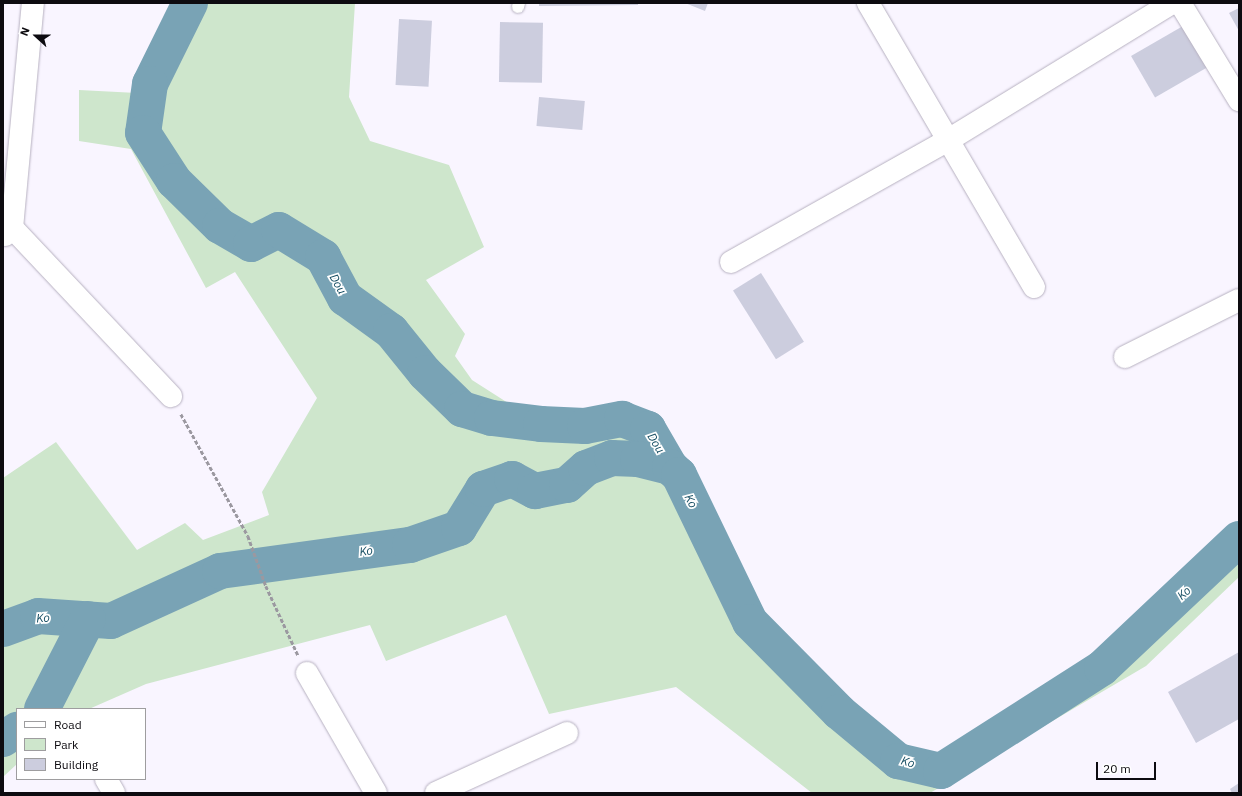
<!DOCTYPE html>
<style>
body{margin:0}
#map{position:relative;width:1242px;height:796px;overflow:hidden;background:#f9f5ff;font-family:"IBM Plex Sans",sans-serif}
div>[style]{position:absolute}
.green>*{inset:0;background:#cee6cc}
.river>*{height:36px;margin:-18px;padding:0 18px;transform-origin:18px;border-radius:18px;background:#79a3b5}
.building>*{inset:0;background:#cccdde;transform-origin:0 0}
.path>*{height:2.5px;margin-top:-1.25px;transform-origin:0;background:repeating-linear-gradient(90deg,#9b98a0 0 4px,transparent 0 6px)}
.roads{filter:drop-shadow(0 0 1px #b7b1c1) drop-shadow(0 0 1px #b7b1c1)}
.service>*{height:12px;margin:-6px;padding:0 6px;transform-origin:6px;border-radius:6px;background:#fff}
.minor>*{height:22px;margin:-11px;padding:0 11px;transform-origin:11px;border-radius:11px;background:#fff}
span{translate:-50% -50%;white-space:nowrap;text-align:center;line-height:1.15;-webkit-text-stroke:3.5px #fff;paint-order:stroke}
.water-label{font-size:12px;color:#154d62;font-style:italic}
.frame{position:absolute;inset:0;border:4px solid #0d0b10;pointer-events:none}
.legend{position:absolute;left:16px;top:708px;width:130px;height:72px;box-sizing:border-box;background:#fff;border:1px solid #9e9d9f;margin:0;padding:5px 7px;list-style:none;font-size:12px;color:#0d0b10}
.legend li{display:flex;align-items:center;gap:8px;height:20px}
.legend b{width:20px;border:1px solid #9e9d9f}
.north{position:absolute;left:16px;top:16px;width:40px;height:40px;-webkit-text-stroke:3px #fff;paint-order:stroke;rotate:291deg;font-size:11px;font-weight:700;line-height:16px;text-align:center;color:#0d0b10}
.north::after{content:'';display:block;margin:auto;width:14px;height:18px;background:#0d0b10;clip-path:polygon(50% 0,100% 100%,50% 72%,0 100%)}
.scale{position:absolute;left:1096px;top:762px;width:60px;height:18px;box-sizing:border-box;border:2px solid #0d0b10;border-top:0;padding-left:5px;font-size:12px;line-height:14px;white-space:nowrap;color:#0d0b10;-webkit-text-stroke:3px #fff;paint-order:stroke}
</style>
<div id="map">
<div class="green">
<i style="clip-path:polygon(170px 3px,355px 3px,349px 97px,370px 141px,449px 165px,484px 247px,426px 280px,465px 334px,455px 356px,472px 380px,541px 424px,585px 426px,622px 419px,648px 429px,679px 475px,750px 622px,839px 712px,898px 761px,941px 771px,1102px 668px,1239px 539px,1239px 577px,1146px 666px,930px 793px,812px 793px,676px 687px,549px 714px,506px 615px,386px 661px,370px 625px,146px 684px,89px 709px,17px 709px,17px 764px,3px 777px,3px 478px,56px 442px,137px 550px,185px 523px,203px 540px,269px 515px,262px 492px,317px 398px,235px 272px,206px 288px,131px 149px,79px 141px,79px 90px,137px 93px,170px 11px)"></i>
</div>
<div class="river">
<i style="left:190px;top:3px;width:90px;rotate:116.3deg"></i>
<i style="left:150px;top:84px;width:49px;rotate:98.1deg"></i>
<i style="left:143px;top:133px;width:57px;rotate:57.1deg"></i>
<i style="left:174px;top:181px;width:64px;rotate:44.4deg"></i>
<i style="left:220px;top:226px;width:36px;rotate:30deg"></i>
<i style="left:251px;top:244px;width:31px;rotate:-27deg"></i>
<i style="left:279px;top:230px;width:52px;rotate:31.5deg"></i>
<i style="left:323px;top:257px;width:47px;rotate:61.8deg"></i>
<i style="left:345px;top:298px;width:57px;rotate:35.7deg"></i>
<i style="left:391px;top:331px;width:54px;rotate:51deg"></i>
<i style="left:425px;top:373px;width:52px;rotate:44.2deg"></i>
<i style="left:462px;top:409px;width:31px;rotate:17deg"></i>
<i style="left:492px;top:418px;width:49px;rotate:7deg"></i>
<i style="left:541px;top:424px;width:44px;rotate:2.6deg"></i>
<i style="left:585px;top:426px;width:38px;rotate:-11deg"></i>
<i style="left:622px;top:419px;width:28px;rotate:21deg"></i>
<i style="left:648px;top:429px;width:44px;rotate:59.9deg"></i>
<i style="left:3px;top:629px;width:37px;rotate:-20deg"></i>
<i style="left:38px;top:616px;width:73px;rotate:3.9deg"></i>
<i style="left:111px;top:621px;width:120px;rotate:-24.6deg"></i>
<i style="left:220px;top:571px;width:192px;rotate:-7.8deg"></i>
<i style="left:410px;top:545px;width:52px;rotate:-19.1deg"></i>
<i style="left:459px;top:528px;width:46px;rotate:-58.4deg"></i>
<i style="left:483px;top:489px;width:31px;rotate:-19deg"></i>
<i style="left:512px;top:479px;width:26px;rotate:28deg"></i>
<i style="left:535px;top:491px;width:33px;rotate:-11deg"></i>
<i style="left:567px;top:485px;width:25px;rotate:-42deg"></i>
<i style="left:586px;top:468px;width:28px;rotate:-21deg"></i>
<i style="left:612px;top:458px;width:26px;rotate:2deg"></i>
<i style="left:638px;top:459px;width:33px;rotate:14deg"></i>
<i style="left:670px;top:467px;width:12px;rotate:42deg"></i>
<i style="left:679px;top:475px;width:163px;rotate:64.2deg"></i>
<i style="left:750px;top:622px;width:127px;rotate:45.3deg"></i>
<i style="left:839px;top:712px;width:77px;rotate:39.7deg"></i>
<i style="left:898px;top:761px;width:44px;rotate:13.1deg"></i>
<i style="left:941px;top:771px;width:191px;rotate:-32.6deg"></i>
<i style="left:1102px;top:668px;width:188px;rotate:-43.3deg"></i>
<i style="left:42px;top:709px;width:101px;rotate:-62.9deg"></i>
<i style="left:3px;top:739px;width:17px;rotate:-33deg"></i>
</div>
<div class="building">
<i style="clip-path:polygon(539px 3px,638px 3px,638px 5px,539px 6px)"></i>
<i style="clip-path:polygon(685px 3px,708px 3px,705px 11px)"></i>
<i style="clip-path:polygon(1239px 8px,1239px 31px,1229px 13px)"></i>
<i style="left:399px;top:19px;width:33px;height:66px;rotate:3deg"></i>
<i style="left:500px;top:22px;width:43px;height:60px;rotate:1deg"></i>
<i style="left:1183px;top:26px;width:48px;height:60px;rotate:60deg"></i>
<i style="left:539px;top:97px;width:46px;height:29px;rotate:5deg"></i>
<i style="left:761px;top:273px;width:81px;height:33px;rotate:58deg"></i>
<i style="clip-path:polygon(1239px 652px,1239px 719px,1196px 743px,1168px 692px)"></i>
<i style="clip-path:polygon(1239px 783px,1239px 793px,1232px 793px,1230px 789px)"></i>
</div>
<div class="path">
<i style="left:181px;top:414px;width:139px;rotate:61.2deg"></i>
<i style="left:248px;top:536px;width:53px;rotate:70.2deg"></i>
<i style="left:266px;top:586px;width:76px;rotate:65.1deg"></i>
</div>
<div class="roads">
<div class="service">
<i style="left:518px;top:7px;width:4px;rotate:-76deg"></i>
</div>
<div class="minor">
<i style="left:868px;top:3px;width:329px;rotate:59.7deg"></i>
<i style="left:1180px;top:3px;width:114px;rotate:58.7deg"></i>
<i style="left:3px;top:218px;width:245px;rotate:46.7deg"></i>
<i style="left:5px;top:235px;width:10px;rotate:-45deg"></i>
<i style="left:12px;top:228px;width:226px;rotate:-84.7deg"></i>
<i style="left:731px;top:262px;width:251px;rotate:-29.3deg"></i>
<i style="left:950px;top:139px;width:260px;rotate:-31.5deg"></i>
<i style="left:1125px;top:357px;width:127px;rotate:-26.6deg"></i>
<i style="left:307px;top:673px;width:138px;rotate:60.1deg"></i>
<i style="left:106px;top:779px;width:16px;rotate:60deg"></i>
<i style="left:436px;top:793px;width:144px;rotate:-24.6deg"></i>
</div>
</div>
<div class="water-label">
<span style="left:338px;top:284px;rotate:61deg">Dou</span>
<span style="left:656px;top:443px;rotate:59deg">Dou</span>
<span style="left:691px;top:501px;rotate:64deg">Ko</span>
<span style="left:366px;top:551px;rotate:-8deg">Ko</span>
<span style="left:1184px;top:593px;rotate:-42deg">Ko</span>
<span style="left:43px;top:618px;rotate:-4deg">Ko</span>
<span style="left:908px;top:762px;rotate:16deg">Ko</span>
</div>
<div class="frame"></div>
<ul class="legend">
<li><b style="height:5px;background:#fff"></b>Road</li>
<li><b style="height:11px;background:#cee6cc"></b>Park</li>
<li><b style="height:11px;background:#cccdde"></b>Building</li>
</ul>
<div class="north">N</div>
<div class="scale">20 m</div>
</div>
